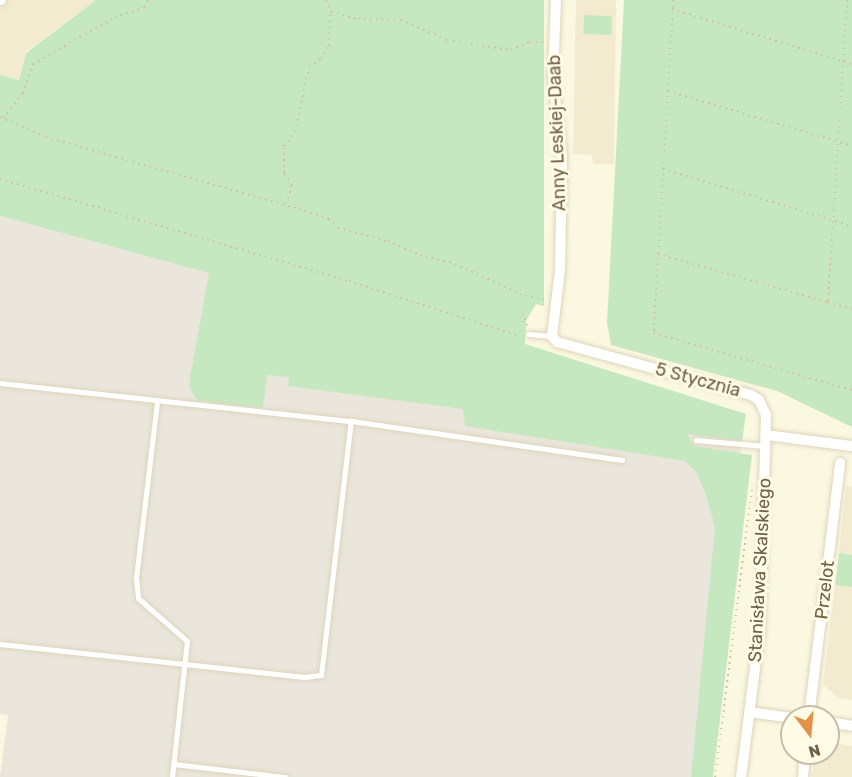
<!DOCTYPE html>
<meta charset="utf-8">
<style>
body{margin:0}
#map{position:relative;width:852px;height:777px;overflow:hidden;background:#fbf8e1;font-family:Rubik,sans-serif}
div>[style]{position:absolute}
.residential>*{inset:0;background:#f3ebcf}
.industrial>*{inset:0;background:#eae6dc}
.green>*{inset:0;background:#c6e8c0;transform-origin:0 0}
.path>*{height:2px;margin-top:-1px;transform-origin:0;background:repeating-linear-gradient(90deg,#d4c09d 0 1.5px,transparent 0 6px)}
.roads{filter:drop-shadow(0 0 2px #dfd5bd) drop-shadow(0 0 2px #dfd5bd)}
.service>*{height:5px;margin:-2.5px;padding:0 2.5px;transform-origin:2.5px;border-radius:2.5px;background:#fff}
.minor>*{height:10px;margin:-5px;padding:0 5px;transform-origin:5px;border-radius:5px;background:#fff}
span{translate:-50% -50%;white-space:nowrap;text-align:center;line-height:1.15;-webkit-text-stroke:6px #fffbe6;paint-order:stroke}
.street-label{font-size:18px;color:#716149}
.north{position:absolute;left:780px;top:705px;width:60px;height:60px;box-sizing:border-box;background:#fffbe6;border:2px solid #c6bda7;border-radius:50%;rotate:164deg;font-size:16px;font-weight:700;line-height:24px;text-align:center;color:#716149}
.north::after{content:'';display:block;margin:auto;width:21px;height:27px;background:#e39148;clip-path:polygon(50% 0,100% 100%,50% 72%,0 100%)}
</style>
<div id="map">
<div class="residential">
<i style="clip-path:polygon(0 0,96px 0,26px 52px,19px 80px,0 75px)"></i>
<i style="clip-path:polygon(576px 0,616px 0,614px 164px,593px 164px,592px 155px,573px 154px)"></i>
<i style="clip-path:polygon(846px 486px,852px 487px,852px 555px,839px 553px)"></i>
<i style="clip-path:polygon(835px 585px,852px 587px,852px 700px,839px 698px,823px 685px)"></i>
<i style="clip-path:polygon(828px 742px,852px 746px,852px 777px,812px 777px,814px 762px,820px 763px,821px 753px,828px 753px)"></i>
</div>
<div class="industrial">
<i style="clip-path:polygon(0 216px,745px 416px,702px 777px,0 777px,8px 715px,0 714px)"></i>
</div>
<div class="green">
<i style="clip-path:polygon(96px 0,544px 0,544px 306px,536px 304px,526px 321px,525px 344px,746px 414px,742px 441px,687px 434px,694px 446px,752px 455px,713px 777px,691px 777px,715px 527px,705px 492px,696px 472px,685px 461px,465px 426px,463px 409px,288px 386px,289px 377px,267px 375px,263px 408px,198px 401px,189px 387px,190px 377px,209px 273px,0 216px,0 75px,19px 80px,26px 53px)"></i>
<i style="clip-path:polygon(624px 0,852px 0,852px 427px,777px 391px,611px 345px,607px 323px)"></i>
<i style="left:584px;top:15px;width:28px;height:19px;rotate:2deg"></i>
<i style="clip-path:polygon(839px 553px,852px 555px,852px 587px,835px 585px)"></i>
</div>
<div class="path">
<i style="left:326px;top:0;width:13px;rotate:67deg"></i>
<i style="left:331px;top:12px;width:28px;rotate:15deg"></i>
<i style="left:358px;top:19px;width:43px;rotate:1.3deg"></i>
<i style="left:401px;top:20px;width:50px;rotate:23.5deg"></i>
<i style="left:447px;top:40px;width:65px;rotate:8.9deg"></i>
<i style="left:511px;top:50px;width:21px;rotate:-23deg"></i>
<i style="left:530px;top:42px;width:13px"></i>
<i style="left:673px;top:0;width:334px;rotate:93.3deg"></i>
<i style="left:654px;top:333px;width:206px;rotate:16.1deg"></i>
<i style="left:847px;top:0;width:303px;rotate:93.6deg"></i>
<i style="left:828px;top:302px;width:25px;rotate:16deg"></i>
<i style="left:672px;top:9px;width:188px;rotate:17deg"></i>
<i style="left:668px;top:91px;width:192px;rotate:16.6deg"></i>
<i style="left:0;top:117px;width:50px;rotate:23.5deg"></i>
<i style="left:46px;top:137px;width:263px;rotate:15.9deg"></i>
<i style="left:299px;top:209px;width:32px;rotate:18deg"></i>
<i style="left:329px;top:219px;width:13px;rotate:45deg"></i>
<i style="left:338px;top:228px;width:52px;rotate:14.6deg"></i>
<i style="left:388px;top:241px;width:35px;rotate:24deg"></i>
<i style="left:420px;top:255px;width:36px;rotate:14deg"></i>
<i style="left:455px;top:264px;width:77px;rotate:24.6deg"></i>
<i style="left:525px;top:296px;width:20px;rotate:9deg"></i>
<i style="left:3px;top:118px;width:32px;rotate:-51deg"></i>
<i style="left:23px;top:93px;width:31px;rotate:-71deg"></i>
<i style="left:33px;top:64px;width:95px;rotate:-29.8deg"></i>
<i style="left:115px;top:17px;width:32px;rotate:-18deg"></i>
<i style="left:145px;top:7px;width:8px;rotate:-67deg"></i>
<i style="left:663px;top:169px;width:197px;rotate:16.8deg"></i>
<i style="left:0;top:179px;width:364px;rotate:16.3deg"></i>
<i style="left:349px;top:281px;width:179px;rotate:17.9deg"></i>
<i style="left:286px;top:204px;width:20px;rotate:-72deg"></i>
<i style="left:292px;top:185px;width:14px;rotate:-124deg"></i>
<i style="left:284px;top:173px;width:27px;rotate:-90deg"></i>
<i style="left:284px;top:146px;width:18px;rotate:-52deg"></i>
<i style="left:295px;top:132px;width:66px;rotate:-77.8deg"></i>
<i style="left:309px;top:67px;width:14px;rotate:-34deg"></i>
<i style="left:321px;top:59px;width:15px;rotate:-58deg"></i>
<i style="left:329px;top:46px;width:34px;rotate:-87deg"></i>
<i style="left:658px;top:254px;width:177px;rotate:15.8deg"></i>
<i style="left:523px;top:313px;width:13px;rotate:72deg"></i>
<i style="left:715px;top:777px;width:291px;rotate:-82.7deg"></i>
</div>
<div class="roads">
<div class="service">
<i style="left:528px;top:334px;width:24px;rotate:5deg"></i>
<i style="left:0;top:383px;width:353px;rotate:6.2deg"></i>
<i style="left:351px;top:421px;width:274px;rotate:8.2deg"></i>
<i style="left:157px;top:402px;width:177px;rotate:96.8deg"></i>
<i style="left:136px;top:578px;width:20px;rotate:84deg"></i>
<i style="left:138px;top:598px;width:65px;rotate:41.3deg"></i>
<i style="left:187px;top:641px;width:137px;rotate:96.3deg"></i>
<i style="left:696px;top:440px;width:69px;rotate:5deg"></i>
<i style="left:0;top:644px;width:306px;rotate:6.2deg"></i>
<i style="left:304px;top:677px;width:17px;rotate:-7deg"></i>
<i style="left:321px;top:675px;width:256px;rotate:-83.3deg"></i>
<i style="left:174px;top:764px;width:112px;rotate:6.7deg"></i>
</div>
<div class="minor">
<i style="left:0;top:0;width:1px"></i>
<i style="left:556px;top:0;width:79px;rotate:92.2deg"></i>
<i style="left:553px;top:79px;width:80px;rotate:83.5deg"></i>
<i style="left:562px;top:158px;width:112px;rotate:91deg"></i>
<i style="left:560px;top:270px;width:66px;rotate:96.9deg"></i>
<i style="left:552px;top:336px;width:8px;rotate:50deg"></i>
<i style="left:557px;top:342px;width:201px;rotate:15.3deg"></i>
<i style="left:751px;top:395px;width:9px;rotate:32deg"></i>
<i style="left:759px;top:400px;width:17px;rotate:65deg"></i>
<i style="left:766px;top:415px;width:214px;rotate:91.6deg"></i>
<i style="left:760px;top:629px;width:149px;rotate:97.3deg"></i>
<i style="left:766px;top:435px;width:87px;rotate:7.3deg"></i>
<i style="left:749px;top:712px;width:43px;rotate:7.9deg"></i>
<i style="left:809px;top:717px;width:256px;rotate:-83deg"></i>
<i style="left:828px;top:722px;width:24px;rotate:9deg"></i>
<i style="left:803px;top:777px;width:24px;rotate:-85deg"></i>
</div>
</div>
<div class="street-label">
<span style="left:557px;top:133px;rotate:-92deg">Anny Leskiej-Daab</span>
<span style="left:698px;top:380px;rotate:15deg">5 Stycznia</span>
<span style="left:760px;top:570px;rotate:-87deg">Stanisława Skalskiego</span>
<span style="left:825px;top:590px;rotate:-83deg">Przelot</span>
</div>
<div class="north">N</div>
</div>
